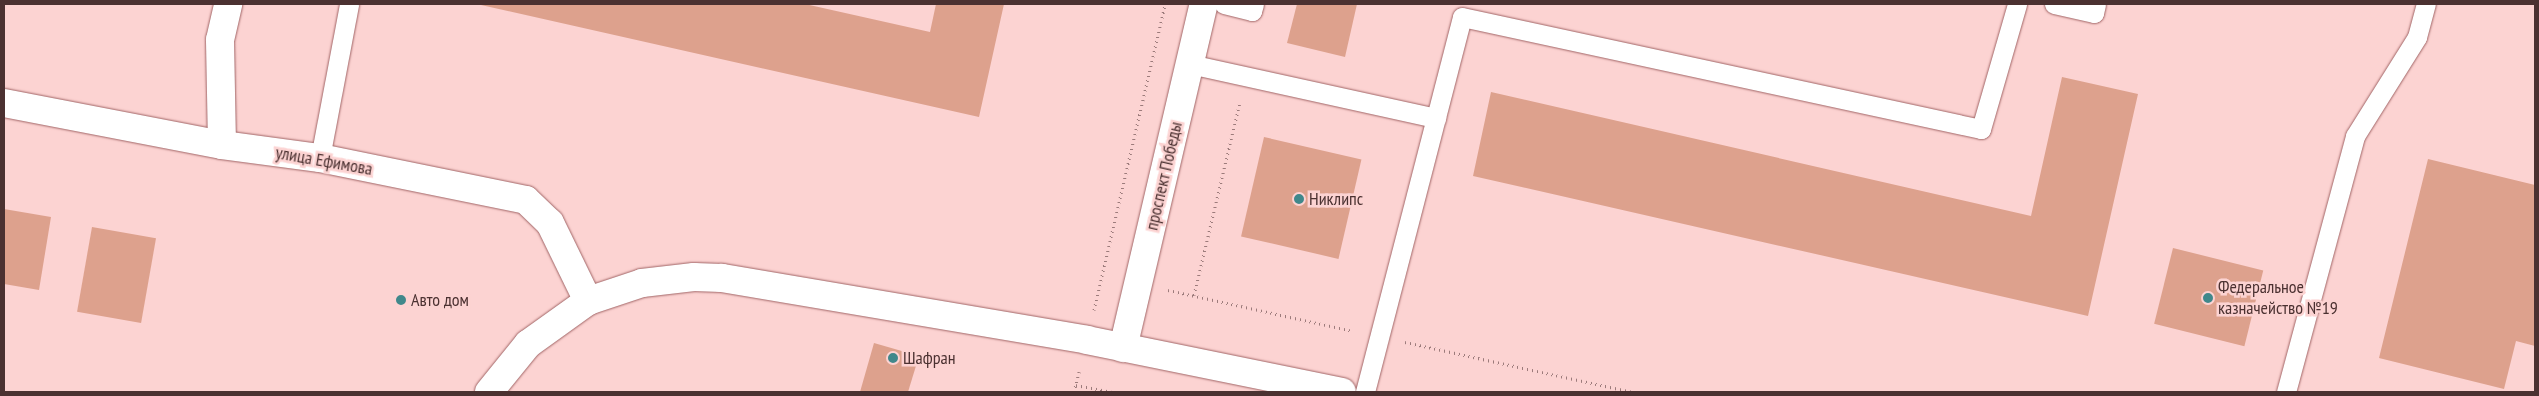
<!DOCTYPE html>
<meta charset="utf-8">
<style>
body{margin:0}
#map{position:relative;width:2539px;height:396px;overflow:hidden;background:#fcd3d2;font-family:"PT Sans Narrow",sans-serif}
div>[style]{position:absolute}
.building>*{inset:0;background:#dda18d;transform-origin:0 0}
.path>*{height:3px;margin-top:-1.5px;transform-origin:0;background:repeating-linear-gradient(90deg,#9c7b7b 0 1px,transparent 0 5px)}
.roads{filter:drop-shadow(0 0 1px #a16566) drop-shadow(0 0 1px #a16566)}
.lane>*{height:19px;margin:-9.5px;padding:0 9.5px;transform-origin:9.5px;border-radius:9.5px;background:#fff}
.street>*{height:28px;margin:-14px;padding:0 14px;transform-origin:14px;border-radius:14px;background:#fff}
.secondary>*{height:28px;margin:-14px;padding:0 14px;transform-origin:14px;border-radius:14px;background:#fff}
.dots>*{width:14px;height:14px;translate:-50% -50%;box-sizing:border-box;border:2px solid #fcd3d2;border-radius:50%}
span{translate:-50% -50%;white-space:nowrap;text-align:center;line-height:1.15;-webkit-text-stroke:5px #fcd3d2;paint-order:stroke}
.street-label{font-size:18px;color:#4b3131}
.poi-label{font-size:18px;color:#4b3131}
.left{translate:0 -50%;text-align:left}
.frame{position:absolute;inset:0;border:5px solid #4b3131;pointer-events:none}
</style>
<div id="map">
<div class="building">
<i style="clip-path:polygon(805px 4px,930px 32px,936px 4px,1004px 4px,979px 117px,481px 5px)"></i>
<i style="clip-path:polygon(1297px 4px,1357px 4px,1345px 57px,1287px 43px)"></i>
<i style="clip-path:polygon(2062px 77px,2138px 94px,2088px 316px,1473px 176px,1491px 92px,2031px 216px)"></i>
<i style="left:1264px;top:137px;width:100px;height:102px;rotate:13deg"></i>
<i style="clip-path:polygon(2428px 159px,2535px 185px,2535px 346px,2516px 341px,2504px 389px,2379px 358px)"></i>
<i style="clip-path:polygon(4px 209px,51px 217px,39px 290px,4px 284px)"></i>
<i style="left:92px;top:227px;width:65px;height:86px;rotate:10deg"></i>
<i style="left:2173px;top:248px;width:93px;height:78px;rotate:14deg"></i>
<i style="clip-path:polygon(874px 343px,919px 356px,908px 392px,860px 392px)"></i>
</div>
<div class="path">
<i style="left:1168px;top:290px;width:189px;rotate:12.5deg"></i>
<i style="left:1194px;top:295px;width:198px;rotate:-76.6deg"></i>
<i style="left:1094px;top:310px;width:314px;rotate:-76.9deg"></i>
<i style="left:1405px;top:342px;width:232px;rotate:12.4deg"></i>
<i style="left:1076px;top:385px;width:38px;rotate:11deg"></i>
<i style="left:1074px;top:392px;width:21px;rotate:-76deg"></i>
</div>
<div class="roads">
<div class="lane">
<i style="left:1224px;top:4px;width:29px;rotate:14deg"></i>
<i style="left:1252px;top:11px;width:7px;rotate:-74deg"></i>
<i style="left:2054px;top:4px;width:41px;rotate:12.7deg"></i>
<i style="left:2094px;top:13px;width:9px;rotate:-77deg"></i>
<i style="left:1190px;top:64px;width:252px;rotate:12.4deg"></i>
<i style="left:320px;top:158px;width:157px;rotate:-79.3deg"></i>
<i style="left:1365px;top:392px;width:387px;rotate:-75.5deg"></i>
<i style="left:1462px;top:17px;width:531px;rotate:12.18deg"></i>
<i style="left:1981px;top:129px;width:130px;rotate:-73.9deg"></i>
<i style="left:2286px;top:392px;width:265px;rotate:-74.9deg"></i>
<i style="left:2355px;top:136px;width:117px;rotate:-57.9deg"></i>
<i style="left:2417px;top:37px;width:34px;rotate:-75deg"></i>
</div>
<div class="street">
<i style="left:4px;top:103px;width:222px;rotate:10.9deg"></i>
<i style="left:222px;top:145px;width:99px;rotate:7.6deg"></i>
<i style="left:320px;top:158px;width:210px;rotate:11.5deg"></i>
<i style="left:526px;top:200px;width:33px;rotate:44deg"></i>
<i style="left:550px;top:223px;width:87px;rotate:64deg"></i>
<i style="left:222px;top:145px;width:105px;rotate:-91.1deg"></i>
<i style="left:220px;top:40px;width:37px;rotate:-77deg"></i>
<i style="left:1123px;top:348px;width:353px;rotate:-76.8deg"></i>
</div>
<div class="secondary">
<i style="left:489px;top:392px;width:62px;rotate:-50.9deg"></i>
<i style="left:528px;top:344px;width:74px;rotate:-35.6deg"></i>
<i style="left:588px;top:301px;width:57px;rotate:-18.4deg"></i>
<i style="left:642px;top:283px;width:52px;rotate:-6.6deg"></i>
<i style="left:694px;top:277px;width:28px;rotate:2deg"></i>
<i style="left:722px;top:278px;width:370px;rotate:9.6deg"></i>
<i style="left:1087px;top:340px;width:260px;rotate:11.5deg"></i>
</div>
</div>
<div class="dots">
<i style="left:1299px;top:199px;background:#40888b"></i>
<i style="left:2208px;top:298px;background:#40888b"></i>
<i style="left:401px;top:300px;background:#40888b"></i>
<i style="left:893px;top:358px;background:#40888b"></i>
</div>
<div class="street-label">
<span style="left:324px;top:161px;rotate:10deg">улица Ефимова</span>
<span style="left:1164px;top:176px;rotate:-77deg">проспект Победы</span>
</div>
<div class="poi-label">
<span class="left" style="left:1309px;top:199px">Никлипс</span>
<span class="left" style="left:2218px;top:298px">Федеральное<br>казначейство №19</span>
<span class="left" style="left:411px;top:300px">Авто дом</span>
<span class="left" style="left:903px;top:358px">Шафран</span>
</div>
<div class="frame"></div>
</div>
